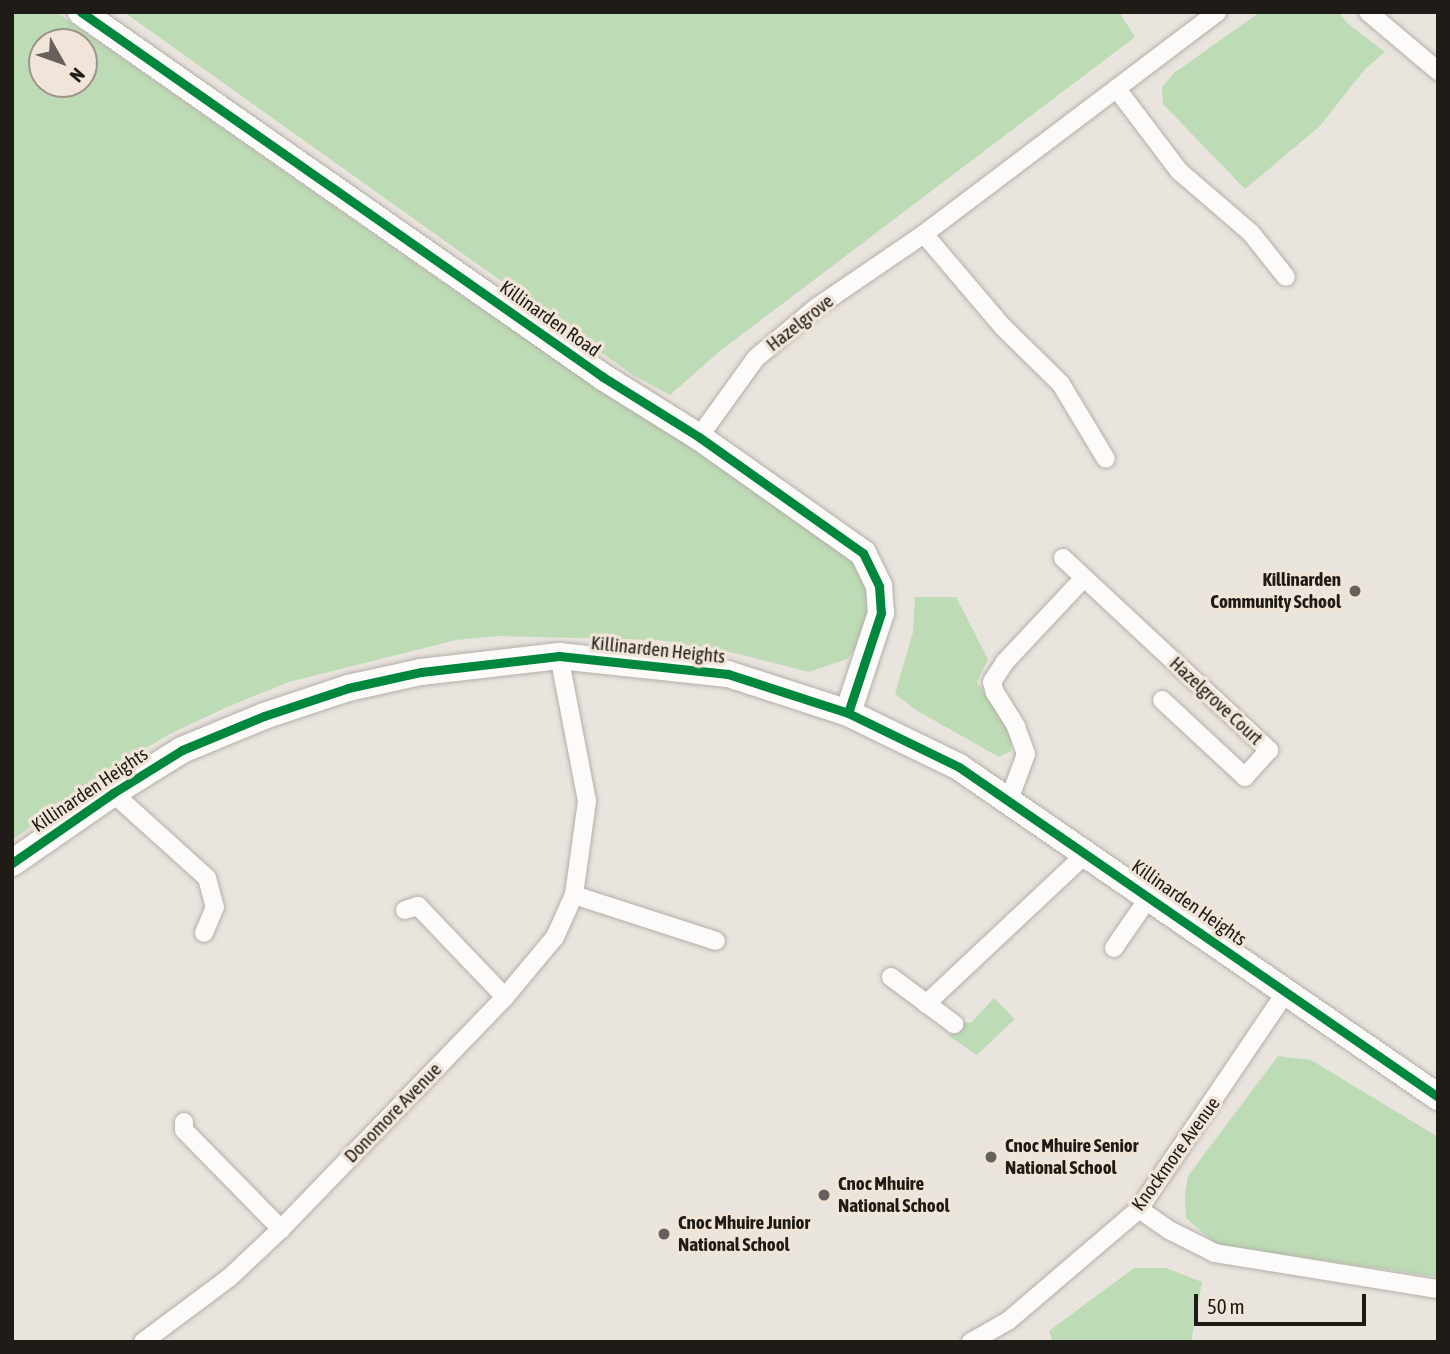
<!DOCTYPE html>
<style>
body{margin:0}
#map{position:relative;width:1450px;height:1354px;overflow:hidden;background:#eae4de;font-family:"Asap Condensed",sans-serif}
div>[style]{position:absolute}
.green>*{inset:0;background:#bddbb4}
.roads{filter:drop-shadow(0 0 2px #b3afaa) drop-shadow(0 0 2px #b3afaa)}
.street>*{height:18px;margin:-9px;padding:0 9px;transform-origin:9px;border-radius:9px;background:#fcfbfa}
.secondary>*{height:26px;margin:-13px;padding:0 13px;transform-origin:13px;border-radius:13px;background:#fcfbfa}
.cycleway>*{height:9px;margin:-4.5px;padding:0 4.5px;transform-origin:4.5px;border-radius:4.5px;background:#00873e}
.dots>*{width:19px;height:19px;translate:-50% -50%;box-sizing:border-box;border:4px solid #f0e5d8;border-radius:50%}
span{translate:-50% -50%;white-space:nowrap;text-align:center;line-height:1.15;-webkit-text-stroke:7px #f0e5d8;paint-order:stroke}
.street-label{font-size:19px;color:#1f1b16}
.poi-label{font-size:19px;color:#1f1b16;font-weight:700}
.right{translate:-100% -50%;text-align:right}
.left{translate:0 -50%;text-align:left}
.frame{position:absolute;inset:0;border:14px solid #1f1b16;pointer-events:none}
.north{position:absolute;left:28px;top:28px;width:70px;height:70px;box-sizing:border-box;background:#f0e5d8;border:2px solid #9c948a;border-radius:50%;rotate:130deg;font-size:19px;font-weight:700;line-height:28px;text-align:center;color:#1f1b16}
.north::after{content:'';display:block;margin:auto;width:24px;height:32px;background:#66615c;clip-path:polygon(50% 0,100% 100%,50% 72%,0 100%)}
.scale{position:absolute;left:1194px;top:1294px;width:172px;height:32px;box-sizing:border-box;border:4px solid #1f1b16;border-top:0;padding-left:9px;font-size:21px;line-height:24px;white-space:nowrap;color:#1f1b16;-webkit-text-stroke:5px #f0e5d8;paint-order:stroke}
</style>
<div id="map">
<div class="green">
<i style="clip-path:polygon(evenodd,12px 12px,56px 12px,465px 298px,766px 496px,851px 560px,864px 578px,869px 593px,869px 606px,856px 648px,847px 659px,809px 672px,730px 652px,659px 640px,500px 636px,456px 640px,289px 682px,227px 707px,170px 734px,117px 765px,12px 840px,12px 12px,42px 42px,84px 42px,84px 84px,42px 84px,42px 42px)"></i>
<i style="clip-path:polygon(124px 12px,1119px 12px,1135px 37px,720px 351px,670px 395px,633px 375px)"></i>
<i style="clip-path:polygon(1260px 12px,1339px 12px,1347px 23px,1385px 52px,1365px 69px,1319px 127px,1245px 189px,1163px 104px,1162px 87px,1174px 73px)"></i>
<i style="clip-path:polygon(915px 597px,956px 597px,988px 659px,977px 682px,1011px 734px,1011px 751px,999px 757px,916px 710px,895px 694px,913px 632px)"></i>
<i style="clip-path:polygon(994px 998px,1015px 1019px,977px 1055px,949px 1036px,964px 1022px,971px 1023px)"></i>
<i style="clip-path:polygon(1278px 1056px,1311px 1060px,1438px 1137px,1438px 1277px,1217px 1245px,1186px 1218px,1185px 1195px,1188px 1176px)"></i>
<i style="clip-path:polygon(1134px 1268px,1166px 1268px,1202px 1282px,1191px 1342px,1053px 1342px,1049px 1331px)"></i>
</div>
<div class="roads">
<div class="street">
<i style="left:1368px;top:12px;width:92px;rotate:40.1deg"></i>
<i style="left:1117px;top:89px;width:103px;rotate:52.9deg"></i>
<i style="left:1179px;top:171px;width:95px;rotate:40.7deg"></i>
<i style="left:1251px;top:233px;width:56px;rotate:51.5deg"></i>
<i style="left:924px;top:234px;width:122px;rotate:49.7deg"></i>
<i style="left:1003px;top:327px;width:81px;rotate:44.5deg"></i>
<i style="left:1061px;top:384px;width:87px;rotate:59deg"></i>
<i style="left:699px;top:437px;width:97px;rotate:-54.2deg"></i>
<i style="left:756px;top:358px;width:80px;rotate:-39.9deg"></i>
<i style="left:817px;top:307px;width:130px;rotate:-34.3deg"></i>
<i style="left:924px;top:234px;width:368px;rotate:-37.1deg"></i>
<i style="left:1063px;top:558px;width:282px;rotate:43deg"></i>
<i style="left:1269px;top:750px;width:36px;rotate:132deg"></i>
<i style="left:1245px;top:777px;width:113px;rotate:-137.1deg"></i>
<i style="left:113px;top:793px;width:127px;rotate:42.1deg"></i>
<i style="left:207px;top:878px;width:30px;rotate:75deg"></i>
<i style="left:215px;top:907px;width:28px;rotate:113deg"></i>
<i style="left:1009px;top:800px;width:49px;rotate:-69.7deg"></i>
<i style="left:1026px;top:754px;width:30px;rotate:-110deg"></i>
<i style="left:1016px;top:726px;width:39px;rotate:-122deg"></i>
<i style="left:995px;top:693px;width:11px;rotate:-105deg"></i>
<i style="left:992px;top:682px;width:24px;rotate:-57deg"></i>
<i style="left:1005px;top:662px;width:115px;rotate:-46.8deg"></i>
<i style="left:574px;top:895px;width:149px;rotate:17.9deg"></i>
<i style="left:405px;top:910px;width:14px;rotate:-17deg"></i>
<i style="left:418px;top:906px;width:126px;rotate:46.3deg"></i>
<i style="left:1114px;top:948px;width:62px;rotate:-55.5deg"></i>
<i style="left:891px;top:977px;width:79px;rotate:36.7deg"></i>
<i style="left:926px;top:1004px;width:221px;rotate:-43.2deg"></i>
<i style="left:184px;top:1122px;width:8px;rotate:90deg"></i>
<i style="left:184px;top:1130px;width:139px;rotate:45.6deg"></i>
<i style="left:1139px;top:1209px;width:37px;rotate:35deg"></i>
<i style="left:1169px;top:1230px;width:51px;rotate:26.6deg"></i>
<i style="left:1215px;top:1253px;width:226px;rotate:9.2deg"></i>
<i style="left:143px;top:1342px;width:107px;rotate:-36.7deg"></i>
<i style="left:229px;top:1278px;width:71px;rotate:-43.3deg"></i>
<i style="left:281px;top:1229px;width:322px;rotate:-46deg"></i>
<i style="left:505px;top:997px;width:78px;rotate:-50.2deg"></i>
<i style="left:555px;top:937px;width:46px;rotate:-65.7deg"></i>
<i style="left:574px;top:895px;width:95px;rotate:-82.1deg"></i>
<i style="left:587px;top:801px;width:148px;rotate:-100.9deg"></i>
<i style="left:971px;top:1342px;width:43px;rotate:-29.6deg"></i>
<i style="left:1008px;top:1321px;width:172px;rotate:-40.5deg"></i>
<i style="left:1139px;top:1209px;width:262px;rotate:-55.9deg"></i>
</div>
<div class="secondary">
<i style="left:81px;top:12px;width:637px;rotate:34.96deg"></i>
<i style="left:603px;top:377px;width:113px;rotate:32deg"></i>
<i style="left:699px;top:437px;width:201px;rotate:35.3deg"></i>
<i style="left:863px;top:553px;width:37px;rotate:64deg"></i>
<i style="left:879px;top:586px;width:27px;rotate:86deg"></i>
<i style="left:881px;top:613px;width:105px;rotate:108.3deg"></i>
<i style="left:12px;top:863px;width:123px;rotate:-34.7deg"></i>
<i style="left:113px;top:793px;width:81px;rotate:-31.9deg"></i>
<i style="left:182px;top:750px;width:89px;rotate:-22.5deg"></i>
<i style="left:264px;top:716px;width:89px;rotate:-18.4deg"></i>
<i style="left:348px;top:688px;width:75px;rotate:-12.4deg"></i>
<i style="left:421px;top:672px;width:139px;rotate:-6.6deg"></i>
<i style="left:559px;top:656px;width:170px;rotate:6.1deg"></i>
<i style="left:728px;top:674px;width:126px;rotate:18deg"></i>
<i style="left:848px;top:713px;width:123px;rotate:25.9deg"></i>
<i style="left:959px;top:767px;width:582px;rotate:34.56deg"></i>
</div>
</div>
<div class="cycleway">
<i style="left:81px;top:12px;width:637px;rotate:34.96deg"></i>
<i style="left:603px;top:377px;width:113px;rotate:32deg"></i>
<i style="left:699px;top:437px;width:201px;rotate:35.3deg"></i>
<i style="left:863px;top:553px;width:37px;rotate:64deg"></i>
<i style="left:879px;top:586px;width:27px;rotate:86deg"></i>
<i style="left:881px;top:613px;width:105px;rotate:108.3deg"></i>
<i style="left:12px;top:863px;width:123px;rotate:-34.7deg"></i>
<i style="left:113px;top:793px;width:81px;rotate:-31.9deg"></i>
<i style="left:182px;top:750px;width:89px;rotate:-22.5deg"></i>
<i style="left:264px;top:716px;width:89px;rotate:-18.4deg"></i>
<i style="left:348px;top:688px;width:75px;rotate:-12.4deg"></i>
<i style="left:421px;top:672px;width:139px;rotate:-6.6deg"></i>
<i style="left:559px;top:656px;width:170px;rotate:6.1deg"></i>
<i style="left:728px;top:674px;width:126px;rotate:18deg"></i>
<i style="left:848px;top:713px;width:123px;rotate:25.9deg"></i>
<i style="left:959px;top:767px;width:582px;rotate:34.56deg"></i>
</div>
<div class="dots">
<i style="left:1355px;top:591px;background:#66615c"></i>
<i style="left:991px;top:1157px;background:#66615c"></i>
<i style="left:824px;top:1195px;background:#66615c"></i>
<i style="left:664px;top:1234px;background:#66615c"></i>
</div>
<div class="street-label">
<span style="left:550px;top:319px;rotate:35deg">Killinarden Road</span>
<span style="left:800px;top:323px;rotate:-38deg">Hazelgrove</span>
<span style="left:658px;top:650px;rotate:6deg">Killinarden Heights</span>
<span style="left:1216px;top:701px;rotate:43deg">Hazelgrove Court</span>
<span style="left:90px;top:790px;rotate:-34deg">Killinarden Heights</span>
<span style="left:1189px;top:903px;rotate:35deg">Killinarden Heights</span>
<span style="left:393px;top:1113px;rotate:-46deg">Donomore Avenue</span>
<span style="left:1176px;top:1154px;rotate:-54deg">Knockmore Avenue</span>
</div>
<div class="poi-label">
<span class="right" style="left:1341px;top:591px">Killinarden<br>Community School</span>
<span class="left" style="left:1005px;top:1157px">Cnoc Mhuire Senior<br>National School</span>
<span class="left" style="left:838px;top:1195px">Cnoc Mhuire<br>National School</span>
<span class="left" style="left:678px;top:1234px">Cnoc Mhuire Junior<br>National School</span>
</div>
<div class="frame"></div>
<div class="north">N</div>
<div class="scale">50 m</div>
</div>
